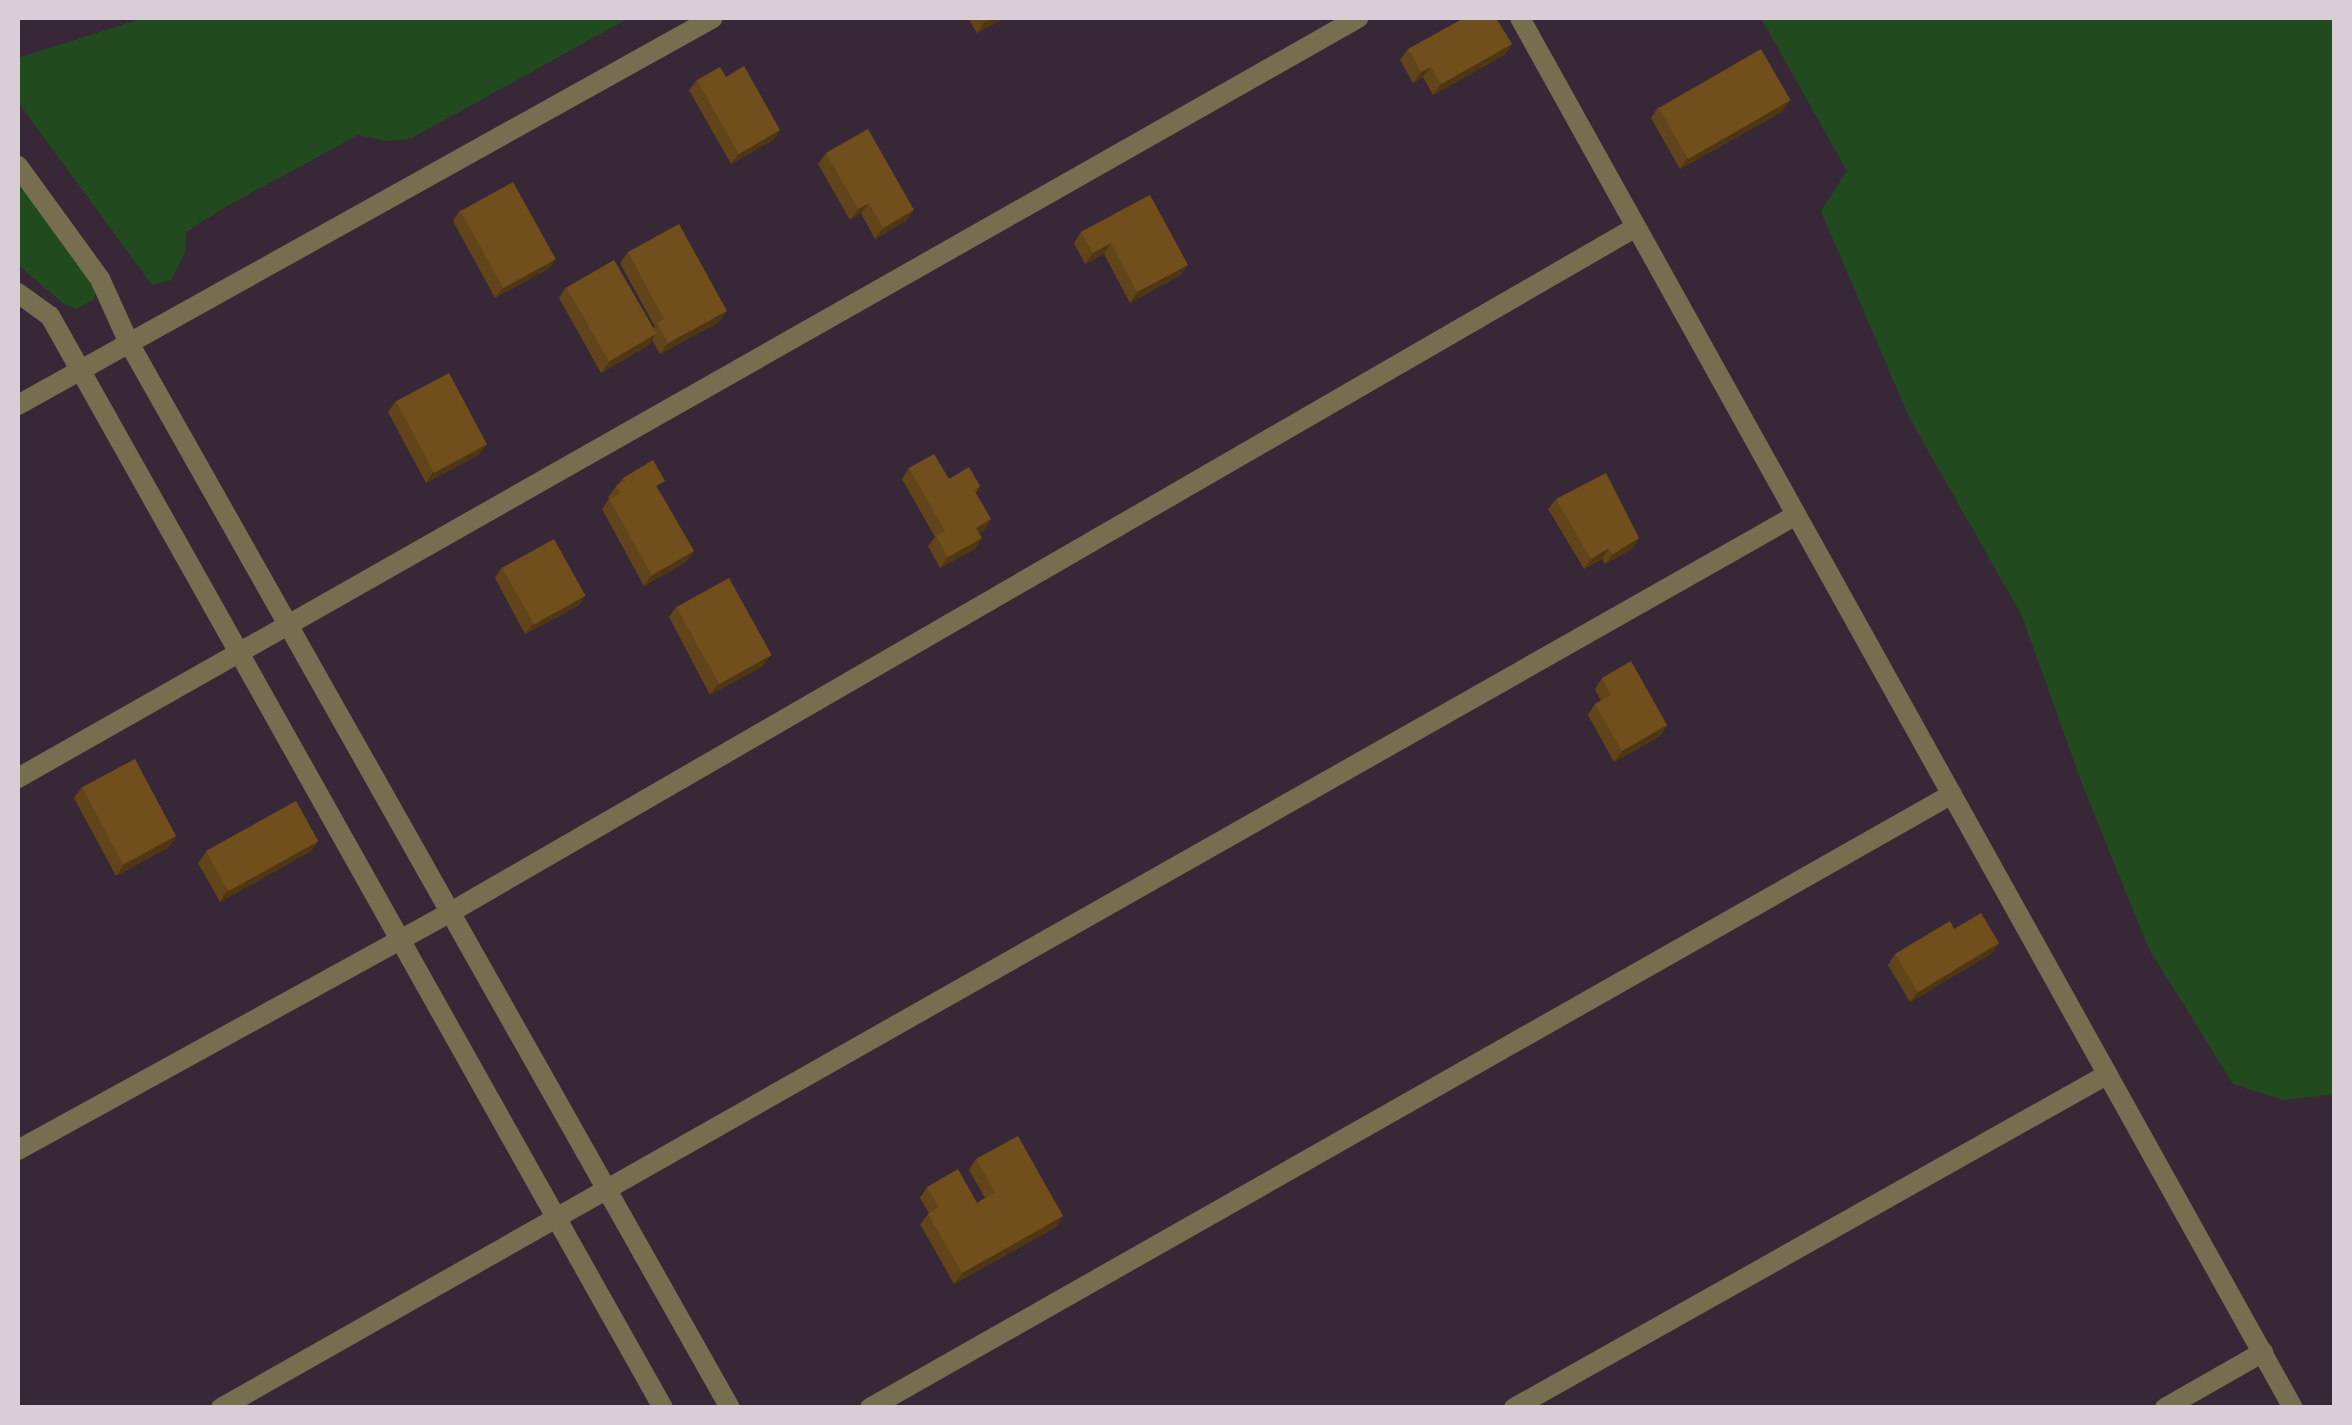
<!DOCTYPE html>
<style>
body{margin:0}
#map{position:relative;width:2352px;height:1425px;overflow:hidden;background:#382837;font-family:Overpass,sans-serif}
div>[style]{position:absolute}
.green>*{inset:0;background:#214b1f}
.minor>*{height:20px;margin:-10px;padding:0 10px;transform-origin:10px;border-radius:10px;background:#776e50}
.wall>*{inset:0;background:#614419}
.shaded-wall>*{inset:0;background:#4f3714}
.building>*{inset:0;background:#714f1d;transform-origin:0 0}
span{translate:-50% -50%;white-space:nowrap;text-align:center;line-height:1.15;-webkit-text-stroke:8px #2e1e2d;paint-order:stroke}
.frame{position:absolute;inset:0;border:20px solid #d9ced8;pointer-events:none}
</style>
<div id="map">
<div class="green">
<i style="clip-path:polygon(144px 18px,629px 18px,410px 139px,387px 141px,358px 135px,220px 210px,186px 232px,185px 253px,171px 280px,152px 285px,18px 102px,18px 58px)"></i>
<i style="clip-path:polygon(1761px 18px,2334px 18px,2334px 1094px,2283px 1100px,2233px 1084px,2149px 949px,2084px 789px,2022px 616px,1909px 417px,1821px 211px,1847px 171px)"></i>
<i style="clip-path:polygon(18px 178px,98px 288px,93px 300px,76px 309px,64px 304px,18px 265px)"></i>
</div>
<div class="minor">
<i style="left:1520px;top:18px;width:1590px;rotate:60.92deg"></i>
<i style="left:18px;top:166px;width:140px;rotate:54deg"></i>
<i style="left:100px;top:279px;width:70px;rotate:65.6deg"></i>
<i style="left:129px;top:343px;width:1223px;rotate:60.56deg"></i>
<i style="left:18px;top:293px;width:39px;rotate:36deg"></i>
<i style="left:50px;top:316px;width:1252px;rotate:60.69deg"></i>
<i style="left:18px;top:405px;width:795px;rotate:-29.11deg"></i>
<i style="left:18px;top:778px;width:1541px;rotate:-29.56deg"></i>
<i style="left:18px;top:1150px;width:494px;rotate:-28.8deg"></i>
<i style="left:451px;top:912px;width:1369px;rotate:-30.03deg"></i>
<i style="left:221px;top:1408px;width:1811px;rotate:-29.55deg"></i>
<i style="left:870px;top:1408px;width:1244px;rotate:-29.57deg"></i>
<i style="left:1514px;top:1408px;width:681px;rotate:-29.35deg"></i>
<i style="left:2165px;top:1408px;width:113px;rotate:-29.7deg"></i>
</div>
<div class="wall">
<i style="clip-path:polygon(968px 18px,1004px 18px,977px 33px)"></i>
<i style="clip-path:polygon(1512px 44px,1504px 55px,1433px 95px,1423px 77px,1413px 83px,1400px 60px,1408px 49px)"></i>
<i style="clip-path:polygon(697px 80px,780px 130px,773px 140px,731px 164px,689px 90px)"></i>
<i style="clip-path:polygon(1658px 107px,1783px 111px,1680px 169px,1651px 118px)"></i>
<i style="clip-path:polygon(826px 153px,907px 220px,875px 239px,861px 213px,850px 220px,818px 164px)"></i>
<i style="clip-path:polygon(1150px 195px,1180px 275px,1130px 303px,1104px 254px,1085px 264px,1074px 243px,1081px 232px)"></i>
<i style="clip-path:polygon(460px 210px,556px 259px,548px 269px,495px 298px,453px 221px)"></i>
<i style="clip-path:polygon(628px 252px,719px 322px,660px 354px,652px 340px,649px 345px,601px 373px,559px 298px,566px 287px,653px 329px,655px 327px,620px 263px)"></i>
<i style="clip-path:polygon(396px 401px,480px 454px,426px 483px,388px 412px)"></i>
<i style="clip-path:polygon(909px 468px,980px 486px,976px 493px,991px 519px,984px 530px,979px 533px,975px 549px,940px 568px,928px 546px,935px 537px,902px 479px)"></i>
<i style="clip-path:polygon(623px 478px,659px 490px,694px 551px,686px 562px,644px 586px,602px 509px,609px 499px,608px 497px)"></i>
<i style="clip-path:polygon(1556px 499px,1639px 538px,1632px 549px,1605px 564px,1602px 559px,1584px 569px,1548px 509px)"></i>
<i style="clip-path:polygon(502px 567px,585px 596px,578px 606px,525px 634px,495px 578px)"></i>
<i style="clip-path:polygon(676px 607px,763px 666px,710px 695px,669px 617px)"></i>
<i style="clip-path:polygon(1602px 678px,1667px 725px,1660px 736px,1614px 762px,1588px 715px,1595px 704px,1601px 701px,1595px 689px)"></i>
<i style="clip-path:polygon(82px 787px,176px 836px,169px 847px,116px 876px,74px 798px)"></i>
<i style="clip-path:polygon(318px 841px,311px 851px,220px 902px,198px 863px,206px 852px)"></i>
<i style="clip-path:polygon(1954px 929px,1999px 943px,1991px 954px,1910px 1002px,1888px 965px,1895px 954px)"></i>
<i style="clip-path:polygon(976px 1159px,1056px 1227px,954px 1284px,920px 1224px,929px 1213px,920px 1198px,927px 1187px,977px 1203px,985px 1198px,969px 1170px)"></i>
</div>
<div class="shaded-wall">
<i style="clip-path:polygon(993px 18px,1004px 18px,977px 33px,984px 22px)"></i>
<i style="clip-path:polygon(1512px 44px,1504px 55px,1433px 95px,1441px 84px)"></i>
<i style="clip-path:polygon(1431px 67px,1423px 77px,1413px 83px,1421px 72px)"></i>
<i style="clip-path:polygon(1790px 100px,1783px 111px,1680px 169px,1687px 159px)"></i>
<i style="clip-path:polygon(780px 130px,773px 140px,731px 164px,739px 154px)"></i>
<i style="clip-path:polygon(869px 203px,861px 213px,850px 220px,858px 209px)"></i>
<i style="clip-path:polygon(914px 210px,907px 220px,875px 239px,883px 228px)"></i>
<i style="clip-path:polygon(1111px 243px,1104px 254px,1085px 264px,1093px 253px)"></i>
<i style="clip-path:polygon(556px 259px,548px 269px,495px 298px,503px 288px)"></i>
<i style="clip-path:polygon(1188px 265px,1180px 275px,1130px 303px,1137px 292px)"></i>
<i style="clip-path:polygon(727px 311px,719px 322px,660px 354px,668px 343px)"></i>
<i style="clip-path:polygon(656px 334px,649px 345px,601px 373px,609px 362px)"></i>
<i style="clip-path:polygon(487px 444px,480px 454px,426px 483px,433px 472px)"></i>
<i style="clip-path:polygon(991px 519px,984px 530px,969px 539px,976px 528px)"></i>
<i style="clip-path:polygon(982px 538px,975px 549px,940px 568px,948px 557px)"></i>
<i style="clip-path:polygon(1639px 538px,1632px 549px,1605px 564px,1613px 554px)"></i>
<i style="clip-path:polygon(1609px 548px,1602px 559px,1584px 569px,1591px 559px)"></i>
<i style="clip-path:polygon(694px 551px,686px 562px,644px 586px,652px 575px)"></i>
<i style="clip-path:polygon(585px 596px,578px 606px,525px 634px,533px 624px)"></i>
<i style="clip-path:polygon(771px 655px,763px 666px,710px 695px,718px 684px)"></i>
<i style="clip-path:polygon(1667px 725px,1660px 736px,1614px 762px,1622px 751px)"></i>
<i style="clip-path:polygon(176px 836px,169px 847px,116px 876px,124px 865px)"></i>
<i style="clip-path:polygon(318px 841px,311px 851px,220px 902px,227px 891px)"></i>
<i style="clip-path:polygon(1999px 943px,1991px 954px,1910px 1002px,1918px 992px)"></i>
<i style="clip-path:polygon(1063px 1216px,1056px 1227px,954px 1284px,962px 1273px)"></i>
</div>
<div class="building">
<i style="clip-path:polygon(1464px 18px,1496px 18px,1512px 44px,1441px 84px,1431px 67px,1421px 72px,1408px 49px)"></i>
<i style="left:1761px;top:49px;width:59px;height:118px;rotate:60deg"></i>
<i style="clip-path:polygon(744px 66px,780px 130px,739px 154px,697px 80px,720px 67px,726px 77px)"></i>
<i style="clip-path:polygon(868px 129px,914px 210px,883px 228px,869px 203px,858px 209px,826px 153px)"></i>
<i style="left:513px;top:182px;width:88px;height:60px;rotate:61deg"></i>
<i style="clip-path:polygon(1150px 195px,1188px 265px,1137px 292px,1111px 243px,1093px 253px,1081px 232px)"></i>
<i style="clip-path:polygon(679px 224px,727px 311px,668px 343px,657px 323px,664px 319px,628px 252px)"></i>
<i style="left:614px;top:260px;width:85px;height:55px;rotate:60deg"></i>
<i style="left:449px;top:373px;width:81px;height:60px;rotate:62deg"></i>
<i style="clip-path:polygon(934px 454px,949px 479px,969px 467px,980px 486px,974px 490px,991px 519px,976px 528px,982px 538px,948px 557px,936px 536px,945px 531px,909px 468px)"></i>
<i style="clip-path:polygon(653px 460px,665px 481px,656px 486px,694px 551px,652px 575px,609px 499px,620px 494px,616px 486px,625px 481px,623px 478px)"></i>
<i style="clip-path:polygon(1606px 473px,1639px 538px,1613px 554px,1609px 548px,1591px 559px,1556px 499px)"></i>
<i style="left:554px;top:539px;width:65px;height:59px;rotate:61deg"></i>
<i style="left:729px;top:578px;width:88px;height:60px;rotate:61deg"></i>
<i style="clip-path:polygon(1631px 661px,1667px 725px,1622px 751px,1595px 704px,1611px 695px,1602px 678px)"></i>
<i style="left:135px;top:759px;width:87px;height:60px;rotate:62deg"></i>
<i style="left:296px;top:801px;width:46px;height:103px;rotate:61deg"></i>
<i style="clip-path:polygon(1981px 913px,1999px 943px,1918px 992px,1895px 954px,1950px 921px,1954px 929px)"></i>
<i style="clip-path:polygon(1018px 1136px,1063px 1216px,962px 1273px,928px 1214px,939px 1207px,927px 1187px,958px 1169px,977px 1203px,995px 1192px,976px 1159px)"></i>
</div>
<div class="frame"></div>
</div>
